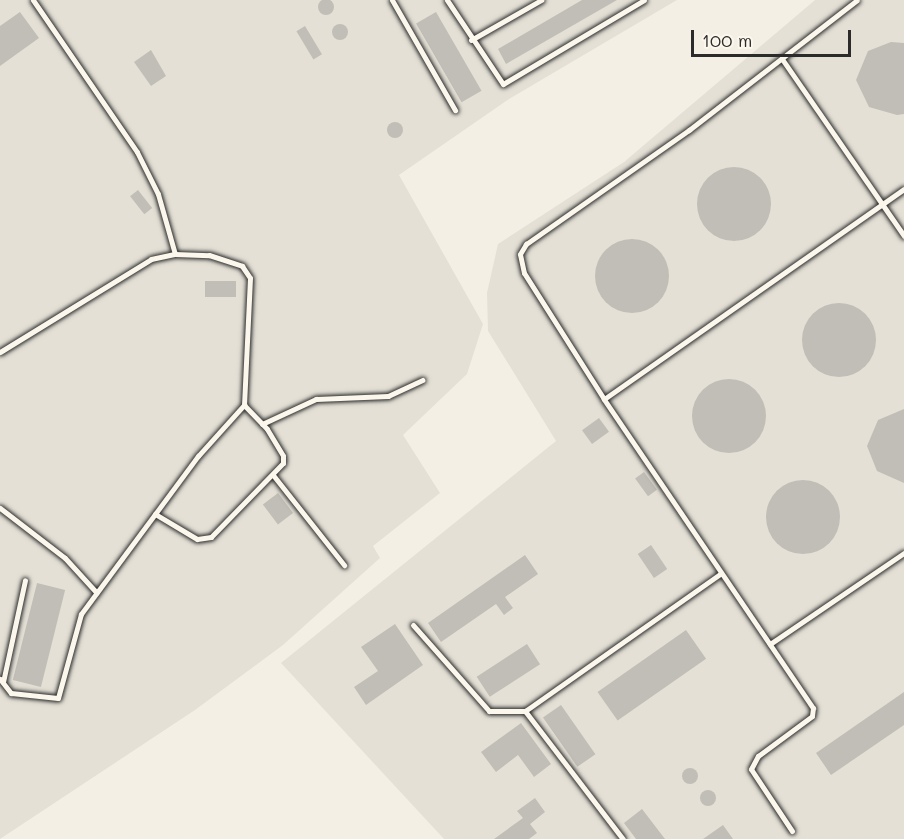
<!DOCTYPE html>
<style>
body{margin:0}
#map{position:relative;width:904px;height:839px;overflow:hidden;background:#f3efe4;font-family:Mali,sans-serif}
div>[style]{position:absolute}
.built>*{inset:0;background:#e4e0d6}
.building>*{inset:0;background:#c0beb6;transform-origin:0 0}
.round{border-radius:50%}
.roads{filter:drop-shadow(0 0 2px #2b2b2b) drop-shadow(0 0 2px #2b2b2b)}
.service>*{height:5px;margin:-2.5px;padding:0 2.5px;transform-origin:2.5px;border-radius:2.5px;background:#fbf7ec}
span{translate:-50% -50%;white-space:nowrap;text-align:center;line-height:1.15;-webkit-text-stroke:4.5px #fbf7ec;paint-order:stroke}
.scale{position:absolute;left:691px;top:30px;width:160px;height:27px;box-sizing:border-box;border:3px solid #2b2b2b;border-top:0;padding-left:8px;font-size:18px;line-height:21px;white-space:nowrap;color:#2b2b2b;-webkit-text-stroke:4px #fbf7ec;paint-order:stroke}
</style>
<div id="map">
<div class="built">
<i style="clip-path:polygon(0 0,677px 0,509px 99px,399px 175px,483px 324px,467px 374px,403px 435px,440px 493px,373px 546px,380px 558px,283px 645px,195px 710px,0 839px)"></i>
<i style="clip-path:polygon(815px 0,904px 0,904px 839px,444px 839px,281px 663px,556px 441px,488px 331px,487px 293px,498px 244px,624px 162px)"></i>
</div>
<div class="building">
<i class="round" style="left:318px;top:-1px;width:16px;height:16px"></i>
<i style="clip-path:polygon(582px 0,617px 0,506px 64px,498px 49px)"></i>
<i style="clip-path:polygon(20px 12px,39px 38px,0 66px,0 26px)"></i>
<i style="left:436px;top:12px;width:91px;height:23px;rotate:60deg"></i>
<i class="round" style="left:332px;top:24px;width:16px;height:16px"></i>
<i style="left:305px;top:26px;width:33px;height:10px;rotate:59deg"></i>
<i style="clip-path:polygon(891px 42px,904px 43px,904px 114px,897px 115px,869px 107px,856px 80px,868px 51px)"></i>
<i style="clip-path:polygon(151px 50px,166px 76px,151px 86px,134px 62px)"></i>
<i class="round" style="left:387px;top:122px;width:16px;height:16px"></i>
<i class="round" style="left:697px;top:167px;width:74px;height:74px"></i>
<i style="left:138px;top:190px;width:23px;height:10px;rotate:52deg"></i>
<i class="round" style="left:595px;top:239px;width:74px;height:74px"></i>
<i style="left:205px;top:281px;width:31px;height:16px"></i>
<i class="round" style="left:802px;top:303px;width:74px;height:74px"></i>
<i class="round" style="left:692px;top:379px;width:74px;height:74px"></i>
<i style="clip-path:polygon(904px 409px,904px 483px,877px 471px,867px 446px,878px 420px)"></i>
<i style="left:599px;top:418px;width:17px;height:21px;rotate:54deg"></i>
<i style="left:644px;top:472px;width:22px;height:11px;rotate:54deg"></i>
<i class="round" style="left:766px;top:480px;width:74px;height:74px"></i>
<i style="left:278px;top:493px;width:25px;height:19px;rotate:53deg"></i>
<i style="left:651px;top:545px;width:29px;height:16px;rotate:56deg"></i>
<i style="clip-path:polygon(525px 555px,538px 574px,505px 597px,513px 608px,504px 615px,496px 604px,441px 642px,428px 623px)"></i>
<i style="left:37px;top:583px;width:29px;height:100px;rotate:14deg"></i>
<i style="clip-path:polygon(395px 624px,423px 665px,366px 705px,354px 687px,378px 671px,361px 647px)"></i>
<i style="left:686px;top:630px;width:35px;height:108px;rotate:55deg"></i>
<i style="left:527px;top:644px;width:24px;height:60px;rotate:57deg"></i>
<i style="clip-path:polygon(904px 692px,904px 725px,831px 775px,816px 753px)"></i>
<i style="left:561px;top:705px;width:60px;height:22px;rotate:55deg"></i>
<i style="clip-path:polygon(521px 723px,551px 764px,534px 777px,518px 755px,496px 772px,481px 752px)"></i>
<i class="round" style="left:682px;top:768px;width:16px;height:16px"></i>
<i class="round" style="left:700px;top:790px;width:16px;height:16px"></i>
<i style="clip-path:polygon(535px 798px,545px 812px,530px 824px,537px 833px,529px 839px,494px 839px,523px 818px,517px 811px)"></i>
<i style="clip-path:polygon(642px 809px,665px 839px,636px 839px,624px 823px)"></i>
<i style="clip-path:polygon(723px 825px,733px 839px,703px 839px)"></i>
</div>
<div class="roads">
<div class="service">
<i style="left:33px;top:0;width:184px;rotate:55.6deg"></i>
<i style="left:137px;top:152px;width:47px;rotate:63.4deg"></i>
<i style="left:158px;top:194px;width:62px;rotate:74.2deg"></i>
<i style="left:392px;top:0;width:127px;rotate:60.2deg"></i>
<i style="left:447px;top:0;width:101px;rotate:56.3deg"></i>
<i style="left:503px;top:84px;width:164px;rotate:-30.8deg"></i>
<i style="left:471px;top:40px;width:81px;rotate:-29.7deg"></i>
<i style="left:782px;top:59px;width:215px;rotate:55.4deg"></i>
<i style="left:0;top:352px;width:177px;rotate:-31.6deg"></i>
<i style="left:151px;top:259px;width:25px;rotate:-12deg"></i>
<i style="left:175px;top:254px;width:34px;rotate:2deg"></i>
<i style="left:209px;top:255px;width:35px;rotate:18deg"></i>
<i style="left:242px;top:266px;width:14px;rotate:56deg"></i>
<i style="left:250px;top:278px;width:127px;rotate:92.7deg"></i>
<i style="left:244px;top:405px;width:33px;rotate:46deg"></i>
<i style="left:267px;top:429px;width:31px;rotate:59deg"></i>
<i style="left:283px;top:456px;width:7px;rotate:90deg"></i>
<i style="left:283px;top:463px;width:103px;rotate:134.2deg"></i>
<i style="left:211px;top:537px;width:14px;rotate:172deg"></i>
<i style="left:197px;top:539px;width:49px;rotate:-149.2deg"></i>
<i style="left:604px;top:399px;width:366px;rotate:-35deg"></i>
<i style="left:262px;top:424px;width:60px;rotate:-24.8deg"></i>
<i style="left:316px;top:399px;width:72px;rotate:-2.4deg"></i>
<i style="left:388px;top:396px;width:38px;rotate:-25deg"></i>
<i style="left:273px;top:475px;width:115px;rotate:51.7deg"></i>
<i style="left:0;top:508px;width:82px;rotate:37.6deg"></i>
<i style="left:65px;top:558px;width:47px;rotate:47.6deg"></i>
<i style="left:413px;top:625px;width:115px;rotate:48.5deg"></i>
<i style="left:489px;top:711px;width:36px"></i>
<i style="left:525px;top:711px;width:161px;rotate:52.6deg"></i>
<i style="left:770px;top:644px;width:162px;rotate:-34.2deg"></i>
<i style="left:0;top:679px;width:18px;rotate:52deg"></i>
<i style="left:11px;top:693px;width:47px;rotate:6.1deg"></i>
<i style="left:58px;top:698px;width:87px;rotate:-74.7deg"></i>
<i style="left:81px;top:614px;width:197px;rotate:-53.5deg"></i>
<i style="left:198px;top:456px;width:69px;rotate:-48deg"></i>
<i style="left:3px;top:682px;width:104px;rotate:-77.8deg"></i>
<i style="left:525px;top:711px;width:238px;rotate:-35.1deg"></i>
<i style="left:792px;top:831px;width:74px;rotate:-123.5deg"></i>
<i style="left:751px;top:769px;width:15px;rotate:-62deg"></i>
<i style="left:758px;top:756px;width:67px;rotate:-36.5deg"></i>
<i style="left:812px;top:716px;width:8px;rotate:-83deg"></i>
<i style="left:813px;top:708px;width:373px;rotate:-124.1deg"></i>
<i style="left:604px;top:399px;width:149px;rotate:-122.4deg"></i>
<i style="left:524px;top:273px;width:19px;rotate:-102deg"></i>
<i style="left:520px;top:254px;width:12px;rotate:-59deg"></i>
<i style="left:526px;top:244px;width:199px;rotate:-35deg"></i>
<i style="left:689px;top:130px;width:212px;rotate:-37.7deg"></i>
</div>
</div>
<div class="scale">100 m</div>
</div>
